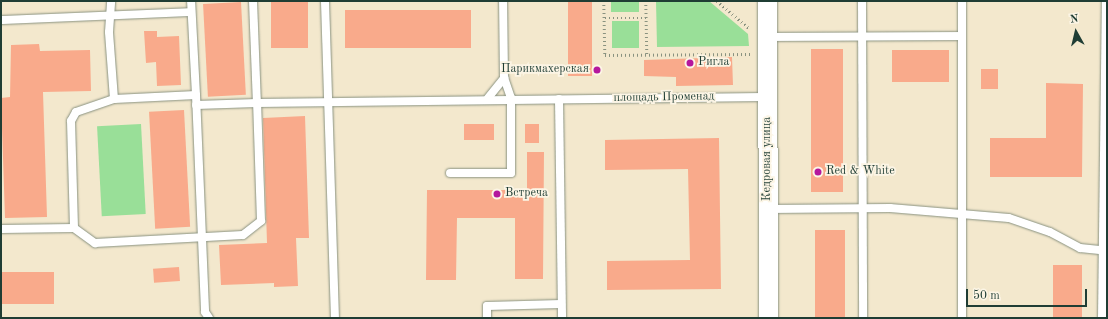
<!DOCTYPE html>
<meta charset="utf-8">
<style>
body{margin:0}
#map{position:relative;width:1108px;height:319px;overflow:hidden;background:#f3e8cd;font-family:"Old Standard TT",serif}
div>[style]{position:absolute}
.green>*{inset:0;background:#99df98;transform-origin:0 0}
.building>*{inset:0;background:#f9aa8b;transform-origin:0 0}
.path>*{height:2.5px;margin-top:-1.25px;transform-origin:0;background:repeating-linear-gradient(90deg,#899280 0 1px,transparent 0 4px)}
.roads{filter:drop-shadow(0 0 1px #899280) drop-shadow(0 0 1px #899280)}
.service>*{height:8px;margin:-4px;padding:0 4px;transform-origin:4px;border-radius:4px;background:#fff}
.tertiary>*{height:19px;margin:-9.5px;padding:0 9.5px;transform-origin:9.5px;border-radius:9.5px;background:#fff}
.dots>*{width:11px;height:11px;translate:-50% -50%;box-sizing:border-box;border:2px solid #fcf5e5;border-radius:50%}
span{translate:-50% -50%;white-space:nowrap;text-align:center;line-height:1.15;-webkit-text-stroke:3.5px #fcf5e5;paint-order:stroke}
.poi-label{font-size:12px;color:#1f3d34}
.left{translate:0 -50%;text-align:left}
.right{translate:-100% -50%;text-align:right}
.street-label{font-size:12px;color:#1f3d34}
.frame{position:absolute;inset:0;border:2px solid #1f3d34;pointer-events:none}
.north{position:absolute;left:1056px;top:12px;width:40px;height:40px;-webkit-text-stroke:3px #fcf5e5;paint-order:stroke;rotate:352deg;font-size:11px;font-weight:700;line-height:16px;text-align:center;color:#1f3d34}
.north::after{content:'';display:block;margin:auto;width:14px;height:18px;background:#1f3d34;clip-path:polygon(50% 0,100% 100%,50% 72%,0 100%)}
.scale{position:absolute;left:966px;top:289px;width:121px;height:18px;box-sizing:border-box;border:2px solid #1f3d34;border-top:0;padding-left:5px;font-size:12px;line-height:14px;white-space:nowrap;color:#1f3d34;-webkit-text-stroke:3px #fcf5e5;paint-order:stroke}
</style>
<div id="map">
<div class="green">
<i style="left:611px;top:1px;width:28px;height:11px"></i>
<i style="clip-path:polygon(656px 1px,709px 1px,748px 34px,749px 46px,657px 47px)"></i>
<i style="left:612px;top:21px;width:27px;height:27px"></i>
<i style="left:141px;top:124px;width:90px;height:44px;rotate:87deg"></i>
</div>
<div class="building">
<i style="left:271px;top:1px;width:37px;height:47px"></i>
<i style="left:568px;top:1px;width:24px;height:75px"></i>
<i style="left:241px;top:2px;width:93px;height:38px;rotate:87deg"></i>
<i style="left:471px;top:10px;width:38px;height:126px;rotate:90deg"></i>
<i style="clip-path:polygon(144px 31px,157px 31px,157px 37px,179px 36px,181px 85px,157px 86px,156px 62px,146px 63px)"></i>
<i style="clip-path:polygon(39px 44px,40px 51px,90px 50px,91px 91px,43px 92px,47px 217px,5px 218px,1px 98px,10px 97px,11px 45px)"></i>
<i style="left:811px;top:49px;width:32px;height:143px"></i>
<i style="left:892px;top:50px;width:57px;height:32px"></i>
<i style="clip-path:polygon(732px 57px,733px 85px,676px 86px,676px 77px,644px 76px,644px 60px)"></i>
<i style="left:981px;top:69px;width:17px;height:20px"></i>
<i style="clip-path:polygon(1046px 83px,1083px 84px,1082px 177px,990px 177px,990px 138px,1046px 138px)"></i>
<i style="left:184px;top:110px;width:117px;height:35px;rotate:87deg"></i>
<i style="clip-path:polygon(305px 116px,309px 238px,296px 238px,298px 286px,274px 287px,274px 283px,221px 285px,219px 245px,267px 243px,263px 118px)"></i>
<i style="left:494px;top:124px;width:16px;height:30px;rotate:90deg"></i>
<i style="left:525px;top:124px;width:14px;height:19px"></i>
<i style="clip-path:polygon(719px 138px,721px 289px,607px 290px,607px 261px,690px 260px,688px 169px,605px 170px,605px 140px)"></i>
<i style="clip-path:polygon(527px 152px,544px 152px,543px 279px,515px 279px,515px 218px,457px 218px,456px 280px,426px 280px,427px 190px,527px 190px)"></i>
<i style="left:815px;top:230px;width:30px;height:88px"></i>
<i style="left:1053px;top:265px;width:29px;height:53px"></i>
<i style="left:179px;top:267px;width:14px;height:26px;rotate:86deg"></i>
<i style="left:54px;top:272px;width:32px;height:53px;rotate:90deg"></i>
</div>
<div class="path">
<i style="left:604px;top:1px;width:54px;rotate:88.9deg"></i>
<i style="left:605px;top:55px;width:145px;rotate:-0.4deg"></i>
<i style="left:646px;top:1px;width:53px;rotate:88.9deg"></i>
<i style="left:717px;top:1px;width:42px;rotate:40.2deg"></i>
<i style="left:605px;top:18px;width:41px"></i>
</div>
<div class="roads">
<div class="service">
<i style="left:253px;top:1px;width:102px;rotate:87.8deg"></i>
<i style="left:257px;top:103px;width:511px;rotate:-0.67deg"></i>
<i style="left:325px;top:1px;width:317px;rotate:88.2deg"></i>
<i style="left:862px;top:1px;width:317px;rotate:89.8deg"></i>
<i style="left:1px;top:20px;width:190px;rotate:-2.4deg"></i>
<i style="left:768px;top:37px;width:194px;rotate:-0.3deg"></i>
<i style="left:196px;top:95px;width:217px;rotate:87.6deg"></i>
<i style="left:205px;top:312px;width:7px;rotate:56deg"></i>
<i style="left:488px;top:98px;width:26px;rotate:-51deg"></i>
<i style="left:114px;top:99px;width:82px;rotate:-2.8deg"></i>
<i style="left:196px;top:95px;width:94px;rotate:-93deg"></i>
<i style="left:559px;top:99px;width:219px;rotate:89.2deg"></i>
<i style="left:450px;top:173px;width:61px"></i>
<i style="left:511px;top:173px;width:75px;rotate:-90deg"></i>
<i style="left:511px;top:98px;width:21px;rotate:-109deg"></i>
<i style="left:504px;top:78px;width:77px;rotate:-90.7deg"></i>
<i style="left:768px;top:209px;width:122px;rotate:-0.5deg"></i>
<i style="left:890px;top:208px;width:119px;rotate:4.8deg"></i>
<i style="left:1009px;top:218px;width:43px;rotate:18.9deg"></i>
<i style="left:1050px;top:232px;width:34px;rotate:28deg"></i>
<i style="left:1080px;top:248px;width:27px;rotate:6deg"></i>
<i style="left:74px;top:228px;width:26px;rotate:36deg"></i>
<i style="left:95px;top:243px;width:148px;rotate:-3.1deg"></i>
<i style="left:243px;top:235px;width:23px;rotate:-38deg"></i>
<i style="left:261px;top:221px;width:118px;rotate:-91.9deg"></i>
<i style="left:257px;top:103px;width:61px;rotate:178.1deg"></i>
<i style="left:1px;top:229px;width:73px;rotate:-0.8deg"></i>
<i style="left:74px;top:228px;width:107px;rotate:-91.6deg"></i>
<i style="left:71px;top:121px;width:10px;rotate:-61deg"></i>
<i style="left:76px;top:112px;width:40px;rotate:-18.9deg"></i>
<i style="left:114px;top:99px;width:67px;rotate:-94.3deg"></i>
<i style="left:109px;top:32px;width:31px;rotate:-86deg"></i>
<i style="left:487px;top:318px;width:12px;rotate:-90deg"></i>
<i style="left:487px;top:306px;width:74px;rotate:-1.5deg"></i>
<i style="left:962px;top:318px;width:317px;rotate:-90deg"></i>
<i style="left:1102px;top:318px;width:317px;rotate:-89.3deg"></i>
</div>
<div class="tertiary">
<i style="left:767px;top:1px;width:317px;rotate:89.8deg"></i>
</div>
</div>
<div class="dots">
<i style="left:690px;top:63px;background:#b5179e"></i>
<i style="left:597px;top:70px;background:#b5179e"></i>
<i style="left:818px;top:172px;background:#b5179e"></i>
<i style="left:497px;top:194px;background:#b5179e"></i>
</div>
<div class="poi-label">
<span class="left" style="left:698px;top:63px">Ригла</span>
<span class="right" style="left:589px;top:70px">Парикмахерская</span>
<span class="left" style="left:826px;top:172px">Red &amp; White</span>
<span class="left" style="left:505px;top:194px">Встреча</span>
</div>
<div class="street-label">
<span style="left:664px;top:98px;rotate:-1deg">площадь Променад</span>
<span style="left:768px;top:159px;rotate:-90deg">Кедровая улица</span>
</div>
<div class="frame"></div>
<div class="north">N</div>
<div class="scale">50 m</div>
</div>
